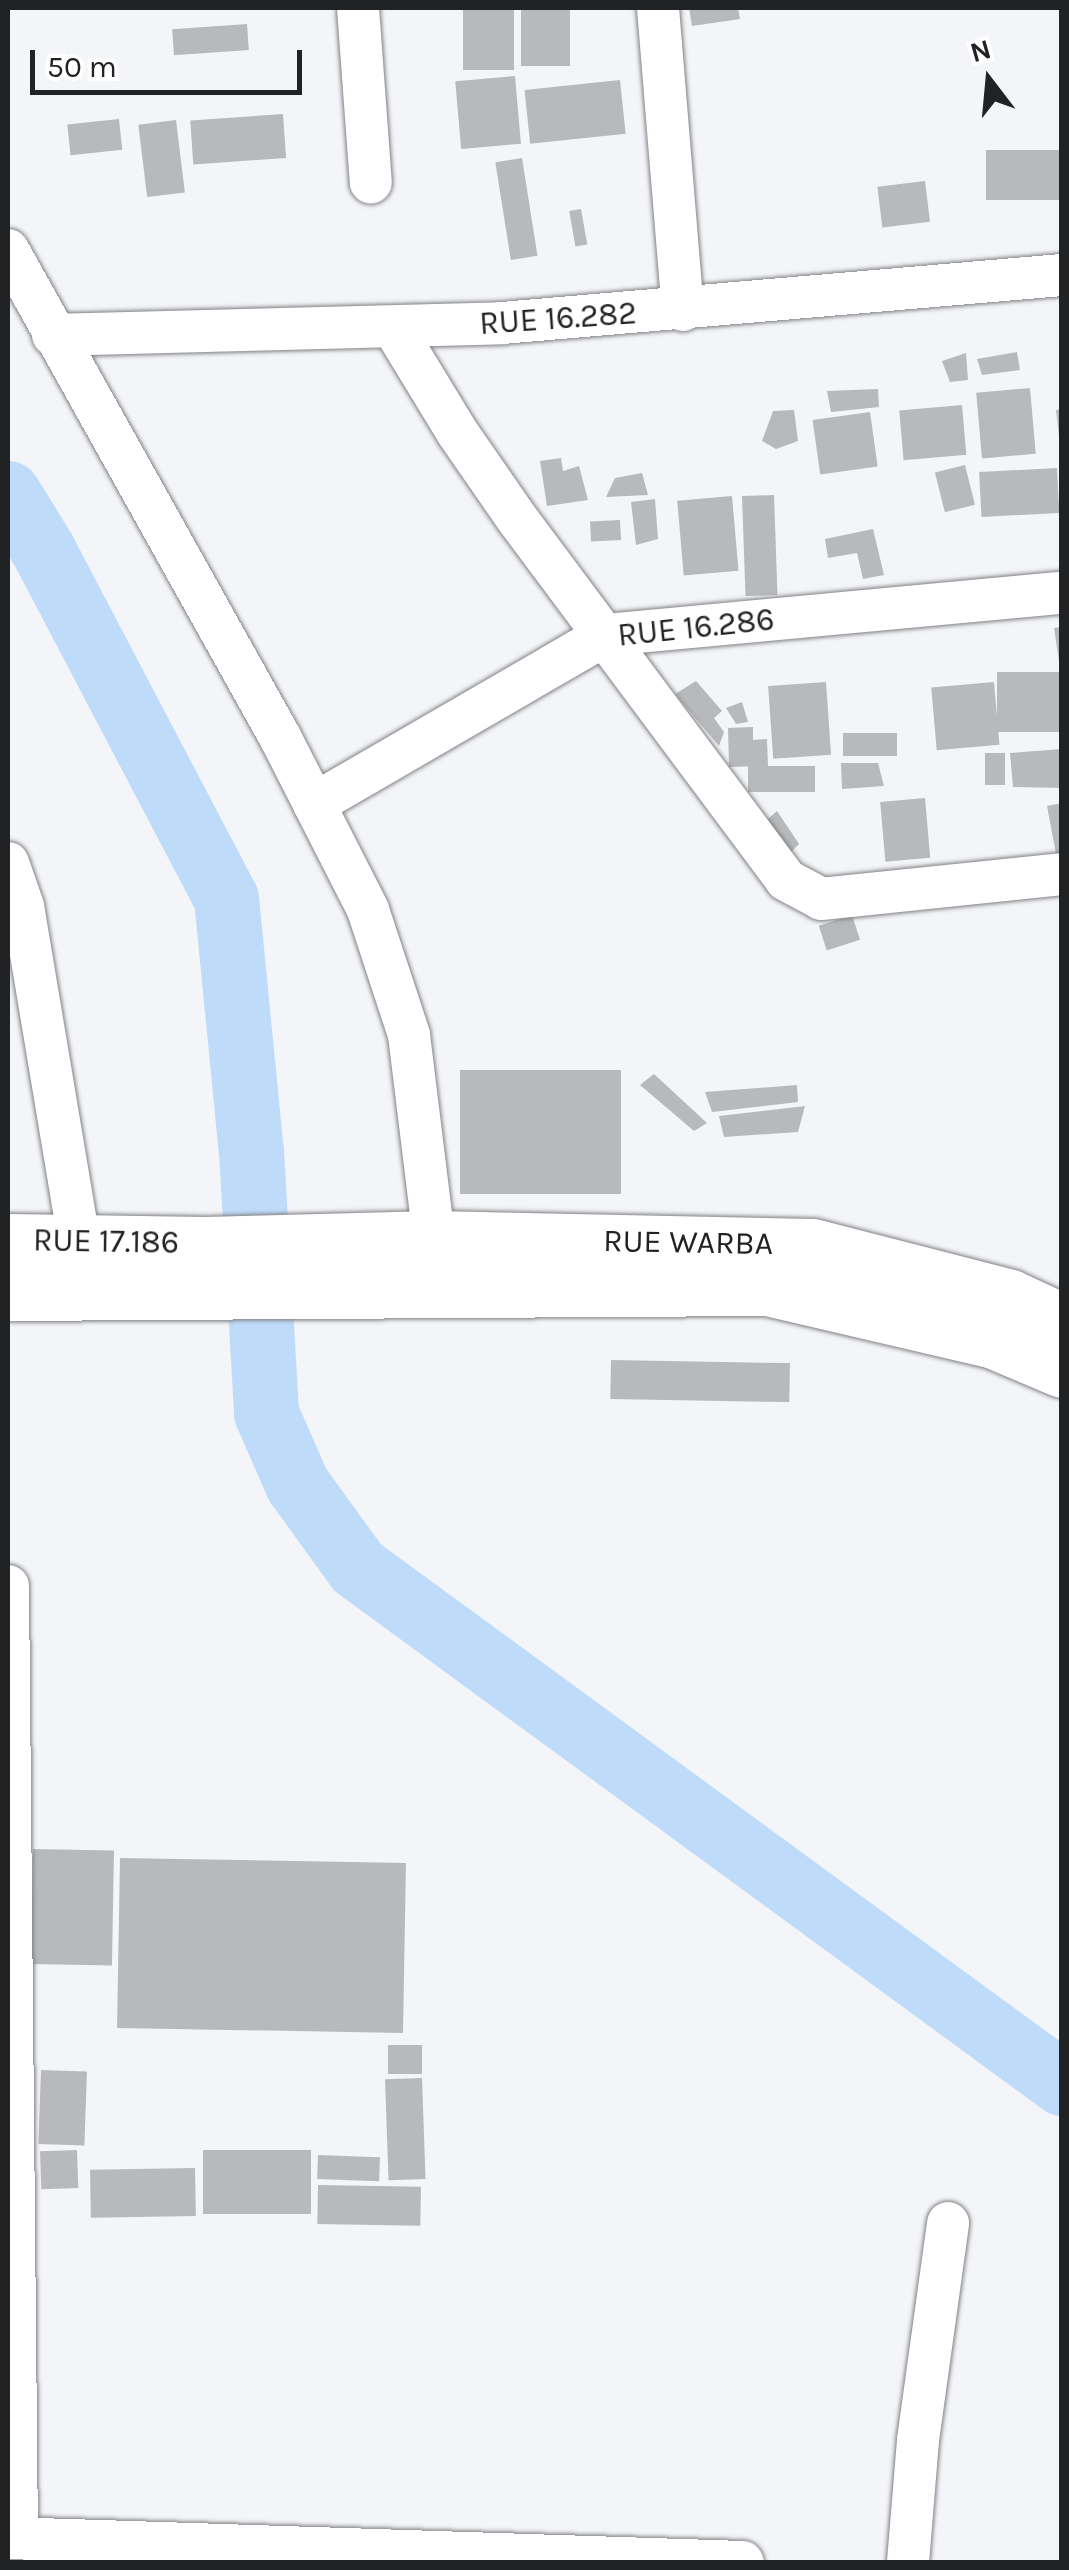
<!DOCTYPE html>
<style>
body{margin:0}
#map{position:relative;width:1069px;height:2570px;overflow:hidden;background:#f4f5f8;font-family:Karla,sans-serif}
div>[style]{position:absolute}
.river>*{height:65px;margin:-32.5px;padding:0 32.5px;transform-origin:32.5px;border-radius:32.5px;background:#bedcfa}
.building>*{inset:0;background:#b7b9bb;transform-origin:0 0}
.roads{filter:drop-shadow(0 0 2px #818285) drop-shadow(0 0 2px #818285)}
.minor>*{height:42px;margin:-21px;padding:0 21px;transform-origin:21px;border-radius:21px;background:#fff}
.secondary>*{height:55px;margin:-27.5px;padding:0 27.5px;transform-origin:27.5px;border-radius:27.5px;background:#fff}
span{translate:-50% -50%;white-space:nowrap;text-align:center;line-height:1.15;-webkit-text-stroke:8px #fff;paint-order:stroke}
.street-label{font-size:32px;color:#212223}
.frame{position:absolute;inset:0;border:10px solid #212223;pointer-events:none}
.north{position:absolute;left:939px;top:30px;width:100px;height:100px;-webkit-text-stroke:8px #fff;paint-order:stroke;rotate:344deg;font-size:28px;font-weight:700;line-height:40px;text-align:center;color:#212223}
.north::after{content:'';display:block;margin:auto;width:35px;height:45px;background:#212223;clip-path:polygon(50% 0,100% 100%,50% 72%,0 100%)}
.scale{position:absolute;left:30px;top:50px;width:272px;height:45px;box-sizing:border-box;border:5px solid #212223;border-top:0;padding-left:12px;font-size:30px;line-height:35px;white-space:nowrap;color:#212223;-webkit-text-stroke:8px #fff;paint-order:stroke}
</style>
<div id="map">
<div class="river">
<i style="left:8px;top:493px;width:67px;rotate:58.4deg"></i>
<i style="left:43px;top:550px;width:393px;rotate:62.3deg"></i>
<i style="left:226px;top:898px;width:254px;rotate:84.4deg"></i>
<i style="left:251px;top:1151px;width:262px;rotate:86.7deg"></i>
<i style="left:266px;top:1413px;width:77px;rotate:66.4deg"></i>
<i style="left:297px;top:1484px;width:102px;rotate:54.1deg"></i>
<i style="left:357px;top:1567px;width:874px;rotate:36.2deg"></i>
</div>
<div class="building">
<i style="left:463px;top:8px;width:51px;height:62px"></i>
<i style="left:521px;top:8px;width:49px;height:58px"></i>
<i style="clip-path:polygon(689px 8px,738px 8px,740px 19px,692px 26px)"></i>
<i style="left:247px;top:24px;width:26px;height:75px;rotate:86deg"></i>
<i style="left:515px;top:76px;width:68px;height:60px;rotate:85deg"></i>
<i style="left:620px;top:80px;width:54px;height:96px;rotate:84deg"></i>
<i style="left:283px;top:114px;width:44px;height:93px;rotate:86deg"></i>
<i style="left:119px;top:119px;width:31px;height:52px;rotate:84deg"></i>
<i style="left:176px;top:120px;width:73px;height:38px;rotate:83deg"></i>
<i style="left:1062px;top:150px;width:50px;height:76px;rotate:90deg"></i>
<i style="left:522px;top:158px;width:99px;height:27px;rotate:81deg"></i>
<i style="left:925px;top:181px;width:41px;height:48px;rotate:83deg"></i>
<i style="left:581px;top:209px;width:36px;height:12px;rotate:80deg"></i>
<i style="clip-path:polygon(1017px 352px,1020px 370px,982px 375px,977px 359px)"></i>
<i style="clip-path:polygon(966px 353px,968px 380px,950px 382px,942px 361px)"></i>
<i style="left:1030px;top:388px;width:66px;height:54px;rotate:85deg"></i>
<i style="clip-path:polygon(878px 389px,879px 407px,831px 412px,827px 391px)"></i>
<i style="left:962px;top:405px;width:50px;height:63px;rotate:85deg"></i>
<i style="clip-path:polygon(1062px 409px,1062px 436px,1059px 436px,1056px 410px)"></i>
<i style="clip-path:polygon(794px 410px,798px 441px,776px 449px,762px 441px,773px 411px)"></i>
<i style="left:870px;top:412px;width:55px;height:58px;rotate:82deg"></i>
<i style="clip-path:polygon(561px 458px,563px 471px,579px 466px,588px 500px,547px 506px,540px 461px)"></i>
<i style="left:965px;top:465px;width:41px;height:31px;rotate:76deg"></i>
<i style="left:1057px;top:468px;width:45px;height:78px;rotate:87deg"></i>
<i style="clip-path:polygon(642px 473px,648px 495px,606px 497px,615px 478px)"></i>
<i style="left:774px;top:495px;width:100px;height:32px;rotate:88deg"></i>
<i style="left:732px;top:496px;width:75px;height:55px;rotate:85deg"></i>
<i style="clip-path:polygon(655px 499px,658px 539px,636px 545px,631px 502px)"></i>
<i style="left:620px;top:520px;width:20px;height:30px;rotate:87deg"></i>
<i style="clip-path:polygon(873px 529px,884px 575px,863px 579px,857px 553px,828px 558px,825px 539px)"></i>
<i style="clip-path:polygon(1062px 627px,1062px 661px,1059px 661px,1054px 628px)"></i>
<i style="left:1062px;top:672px;width:60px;height:65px;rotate:90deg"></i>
<i style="clip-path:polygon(696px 681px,722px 711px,714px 718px,724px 732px,719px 746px,675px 694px)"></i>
<i style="left:826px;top:682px;width:73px;height:58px;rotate:86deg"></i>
<i style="left:994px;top:682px;width:63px;height:63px;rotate:85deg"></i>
<i style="clip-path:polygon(742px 702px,748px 722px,736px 724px,726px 708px)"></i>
<i style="clip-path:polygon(753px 727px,753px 740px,767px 739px,768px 766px,729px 767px,728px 728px)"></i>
<i style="left:843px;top:733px;width:54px;height:23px"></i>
<i style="clip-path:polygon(1062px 749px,1062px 788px,1013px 787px,1010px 753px)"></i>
<i style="left:985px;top:753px;width:20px;height:32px"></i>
<i style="clip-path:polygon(841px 763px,878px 763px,884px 786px,842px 789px)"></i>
<i style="left:815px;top:766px;width:26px;height:67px;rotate:90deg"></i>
<i style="left:925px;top:798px;width:60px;height:45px;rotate:85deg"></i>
<i style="clip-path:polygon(1062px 803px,1062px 858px,1057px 859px,1047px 806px)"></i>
<i style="clip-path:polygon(777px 811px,799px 844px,785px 858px,762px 824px)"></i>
<i style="left:852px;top:915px;width:26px;height:35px;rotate:72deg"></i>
<i style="left:460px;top:1070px;width:161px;height:124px"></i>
<i style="clip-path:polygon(654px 1074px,707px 1123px,694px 1131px,640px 1085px)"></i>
<i style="clip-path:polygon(797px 1085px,798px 1102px,712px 1112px,705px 1092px)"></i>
<i style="clip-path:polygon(805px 1106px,798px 1132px,724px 1137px,719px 1116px)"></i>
<i style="left:611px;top:1360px;width:179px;height:39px;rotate:1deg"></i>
<i style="left:33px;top:1849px;width:81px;height:115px;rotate:1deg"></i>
<i style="left:120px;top:1858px;width:286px;height:170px;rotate:1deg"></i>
<i style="left:388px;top:2045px;width:34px;height:29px"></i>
<i style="left:41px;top:2070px;width:46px;height:74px;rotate:2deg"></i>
<i style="left:422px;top:2078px;width:101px;height:37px;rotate:88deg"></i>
<i style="left:77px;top:2150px;width:38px;height:37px;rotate:88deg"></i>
<i style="left:311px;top:2150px;width:64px;height:108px;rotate:90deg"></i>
<i style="left:318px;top:2155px;width:62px;height:24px;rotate:2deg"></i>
<i style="left:195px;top:2168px;width:48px;height:105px;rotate:89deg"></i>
<i style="left:318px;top:2185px;width:103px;height:39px;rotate:1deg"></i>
</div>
<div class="roads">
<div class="minor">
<i style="left:358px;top:8px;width:175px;rotate:85.8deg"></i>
<i style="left:658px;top:8px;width:303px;rotate:85.3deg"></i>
<i style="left:8px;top:250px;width:558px;rotate:60.82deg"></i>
<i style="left:280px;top:737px;width:194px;rotate:63deg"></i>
<i style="left:368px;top:910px;width:132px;rotate:71.8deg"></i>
<i style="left:409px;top:1035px;width:205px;rotate:83deg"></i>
<i style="left:395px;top:330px;width:119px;rotate:58.7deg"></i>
<i style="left:457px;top:432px;width:107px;rotate:55.3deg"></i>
<i style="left:518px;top:520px;width:449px;rotate:53.3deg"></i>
<i style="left:786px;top:880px;width:40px;rotate:28deg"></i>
<i style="left:821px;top:899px;width:242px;rotate:-5.9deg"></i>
<i style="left:53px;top:335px;width:449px;rotate:-1.5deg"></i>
<i style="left:502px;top:323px;width:562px;rotate:-4.9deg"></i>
<i style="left:314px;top:804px;width:337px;rotate:-30.1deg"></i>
<i style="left:606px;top:635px;width:458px;rotate:-5.3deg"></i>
<i style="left:8px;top:863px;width:46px;rotate:70.8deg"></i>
<i style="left:23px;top:906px;width:340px;rotate:80.5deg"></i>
<i style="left:8px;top:1586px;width:951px;rotate:89.46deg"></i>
<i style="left:8px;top:2538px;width:735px;rotate:1.87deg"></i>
<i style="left:908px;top:2562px;width:122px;rotate:-85.3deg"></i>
<i style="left:918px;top:2440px;width:219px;rotate:-82.1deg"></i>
</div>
<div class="secondary">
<i style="left:8px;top:1241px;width:197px;rotate:0.9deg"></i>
<i style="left:205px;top:1244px;width:229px;rotate:-1.5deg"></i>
<i style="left:434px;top:1238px;width:378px;rotate:1.2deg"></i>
<i style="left:812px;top:1246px;width:204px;rotate:14.4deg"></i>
<i style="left:1010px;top:1297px;width:57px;rotate:24.8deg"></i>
<i style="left:8px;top:1293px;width:759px;rotate:-0.38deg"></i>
<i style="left:767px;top:1288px;width:230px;rotate:13.1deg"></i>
<i style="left:991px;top:1340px;width:77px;rotate:22.9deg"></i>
</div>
</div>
<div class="street-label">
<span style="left:558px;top:319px;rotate:-4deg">RUE 16.282</span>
<span style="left:696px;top:628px;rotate:-6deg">RUE 16.286</span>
<span style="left:106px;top:1242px;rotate:1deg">RUE 17.186</span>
<span style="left:688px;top:1243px;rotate:1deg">RUE WARBA</span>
</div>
<div class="frame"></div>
<div class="north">N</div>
<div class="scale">50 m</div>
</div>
